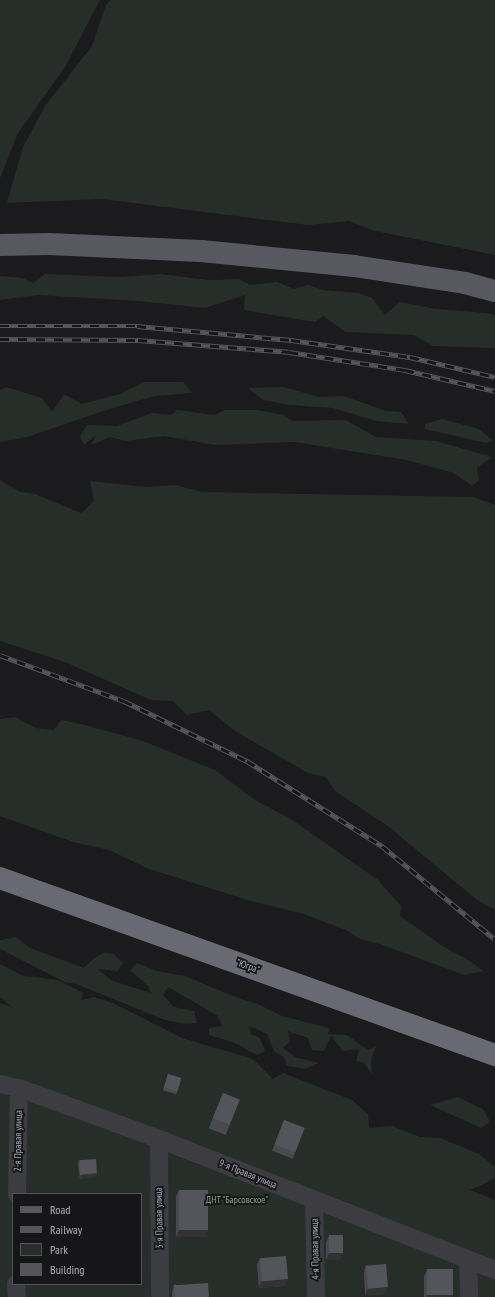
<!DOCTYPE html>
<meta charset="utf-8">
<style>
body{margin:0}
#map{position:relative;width:495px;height:1297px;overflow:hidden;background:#1b1a1c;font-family:"PT Sans Narrow",sans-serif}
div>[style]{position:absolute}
.green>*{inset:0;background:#272e29}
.minor>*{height:18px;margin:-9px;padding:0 9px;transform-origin:9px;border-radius:9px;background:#3c3c41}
.major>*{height:22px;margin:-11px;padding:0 11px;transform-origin:11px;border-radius:11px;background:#585860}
.highway>*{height:22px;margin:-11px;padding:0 11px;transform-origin:11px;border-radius:11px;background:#686972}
.rail>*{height:4.5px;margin-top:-2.25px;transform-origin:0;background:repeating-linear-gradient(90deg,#161517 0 9px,#55555c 0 18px);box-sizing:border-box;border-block:1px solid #55555c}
.wall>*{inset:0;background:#4a4a4e;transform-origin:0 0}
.shaded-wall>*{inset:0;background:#323235;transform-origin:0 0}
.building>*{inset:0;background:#54555a;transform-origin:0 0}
span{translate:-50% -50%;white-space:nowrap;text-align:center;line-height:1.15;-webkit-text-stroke:3.5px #161517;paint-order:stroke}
.street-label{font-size:10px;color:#aeafbb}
.park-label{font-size:10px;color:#87a48f}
.legend{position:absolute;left:12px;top:1193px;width:130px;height:92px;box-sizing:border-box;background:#161517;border:1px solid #535359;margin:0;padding:5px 7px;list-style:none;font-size:12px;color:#aeafbb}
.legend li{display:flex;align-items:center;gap:8px;height:20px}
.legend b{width:20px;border:1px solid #535359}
</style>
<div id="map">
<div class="green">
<i style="clip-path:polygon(0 0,100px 0,65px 67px,18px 133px,0 178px)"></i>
<i style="clip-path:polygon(111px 0,495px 0,495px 255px,375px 231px,349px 221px,308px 225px,102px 199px,7px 203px,23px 147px,45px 106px,92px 46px,106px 5px)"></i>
<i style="clip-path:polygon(45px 274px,120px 277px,160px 274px,209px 280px,239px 279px,250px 285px,277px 282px,294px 289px,308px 285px,323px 290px,358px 293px,372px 298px,385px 315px,400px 302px,436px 309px,484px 313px,495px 315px,495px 348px,433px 346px,414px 335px,346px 332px,323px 316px,315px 322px,244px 310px,245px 295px,205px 308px,139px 301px,38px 295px,0 300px,0 276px,22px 278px,33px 283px)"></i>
<i style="clip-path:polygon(144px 382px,183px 382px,192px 393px,155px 396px,106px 410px,27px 437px,0 442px,0 390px,6px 387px,42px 398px,52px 412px,64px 394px,82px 404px,120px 394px)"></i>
<i style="clip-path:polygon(284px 387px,319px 397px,344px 396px,386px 411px,401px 412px,409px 424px,376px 421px,333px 408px,289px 405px,263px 400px,248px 388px)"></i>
<i style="clip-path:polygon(177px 410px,215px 415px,225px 410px,257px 410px,284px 415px,292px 421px,346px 420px,376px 437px,436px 441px,492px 457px,477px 468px,479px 480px,472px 486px,454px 473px,406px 460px,295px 442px,216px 445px,164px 436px,126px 441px,110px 437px,91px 445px,97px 434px,84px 445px,80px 436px,87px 425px,117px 426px,152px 413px,171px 415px)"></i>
<i style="clip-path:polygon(442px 419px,479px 429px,493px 441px,486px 443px,425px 429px,425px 424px)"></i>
<i style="clip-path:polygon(0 480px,20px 492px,35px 494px,81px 513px,94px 501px,90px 481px,146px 487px,175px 485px,202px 492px,473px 497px,495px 505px,495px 910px,477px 900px,389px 827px,335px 791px,326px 777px,308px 773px,235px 731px,209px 710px,187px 715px,173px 701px,151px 700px,65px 662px,0 641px)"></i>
<i style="clip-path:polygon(15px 717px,36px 728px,54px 730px,61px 720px,77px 723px,143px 741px,215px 770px,255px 800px,291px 819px,378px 880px,401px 906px,400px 916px,444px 947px,470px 961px,483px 971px,464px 975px,383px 945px,360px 939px,346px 930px,304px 914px,251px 901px,149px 869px,109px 850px,73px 842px,0 816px,0 719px)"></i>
<i style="clip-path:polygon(16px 937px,30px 948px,84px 968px,93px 959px,103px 953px,114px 954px,123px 963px,118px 971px,97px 969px,113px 981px,151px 993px,148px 986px,130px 970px,137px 963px,157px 971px,185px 976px,230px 995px,260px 1005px,282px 1016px,329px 1028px,328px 1034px,347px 1035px,368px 1050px,376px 1046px,371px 1062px,372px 1074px,364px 1063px,356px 1061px,359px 1049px,343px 1051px,331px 1036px,324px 1051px,312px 1050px,308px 1038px,288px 1031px,290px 1041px,283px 1048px,295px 1057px,319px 1063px,305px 1069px,287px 1066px,284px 1057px,274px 1051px,267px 1034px,249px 1026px,251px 1034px,260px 1038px,265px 1051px,257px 1055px,235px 1043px,209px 1035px,209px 1028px,222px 1026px,218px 1016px,168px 987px,163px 995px,174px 1007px,194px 1011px,197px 1023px,186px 1024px,165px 1020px,76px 984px,65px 982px,0 949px,0 940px)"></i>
<i style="clip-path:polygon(evenodd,0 964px,23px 976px,58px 980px,83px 993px,81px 1000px,94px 997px,113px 1003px,182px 1038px,253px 1059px,273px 1079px,283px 1073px,352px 1100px,368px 1114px,369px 1128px,392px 1126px,420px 1137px,440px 1138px,479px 1154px,495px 1167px,495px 1178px,484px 1184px,470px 1190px,495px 1200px,495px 1297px,0 1297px,0 1003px,12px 1007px,0 997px,0 964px,13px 1194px,141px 1194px,141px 1284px,13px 1284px,13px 1194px)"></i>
<i style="clip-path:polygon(458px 1097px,484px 1110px,490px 1122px,481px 1128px,430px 1105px)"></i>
</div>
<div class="minor">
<i style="left:0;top:1084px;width:19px;rotate:12deg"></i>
<i style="left:19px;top:1088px;width:149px;rotate:20deg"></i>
<i style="left:159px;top:1139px;width:361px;rotate:21.3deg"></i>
<i style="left:159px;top:1139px;width:158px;rotate:89.6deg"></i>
<i style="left:17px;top:1194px;width:106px;rotate:-88.9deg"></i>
<i style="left:314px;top:1200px;width:97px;rotate:88.8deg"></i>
<i style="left:468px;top:1260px;width:37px;rotate:88deg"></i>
<i style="left:16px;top:1284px;width:13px;rotate:86deg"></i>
</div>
<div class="major">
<i style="left:0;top:245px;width:49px;rotate:-1.2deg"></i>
<i style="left:49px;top:244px;width:152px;rotate:2.6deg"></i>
<i style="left:201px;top:251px;width:154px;rotate:5.6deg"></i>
<i style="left:354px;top:266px;width:112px;rotate:8.7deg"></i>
<i style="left:465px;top:283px;width:31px;rotate:15deg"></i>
</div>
<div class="highway">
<i style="left:0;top:878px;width:526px;rotate:19.68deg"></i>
</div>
<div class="rail">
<i style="left:0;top:326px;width:137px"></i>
<i style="left:137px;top:326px;width:155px;rotate:5.2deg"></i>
<i style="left:291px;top:340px;width:120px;rotate:8.1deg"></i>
<i style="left:410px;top:357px;width:87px;rotate:13.2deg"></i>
<i style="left:0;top:339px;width:138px;rotate:0.4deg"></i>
<i style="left:138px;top:340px;width:151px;rotate:4.5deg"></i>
<i style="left:289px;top:352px;width:117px;rotate:8.8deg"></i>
<i style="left:405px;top:370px;width:92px;rotate:13.1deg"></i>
<i style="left:0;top:655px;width:132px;rotate:20.4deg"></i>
<i style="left:124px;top:701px;width:137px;rotate:26deg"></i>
<i style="left:247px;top:761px;width:160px;rotate:32.2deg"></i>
<i style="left:382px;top:846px;width:146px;rotate:39.5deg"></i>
</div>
<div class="wall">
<i style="left:168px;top:1074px;width:14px;height:17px;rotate:17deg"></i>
<i style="left:223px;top:1093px;width:18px;height:38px;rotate:22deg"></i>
<i style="left:284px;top:1120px;width:22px;height:33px;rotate:21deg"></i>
<i style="clip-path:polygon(79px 1161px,97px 1173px,96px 1176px,80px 1179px,78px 1165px)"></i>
<i style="clip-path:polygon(179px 1190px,206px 1237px,176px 1237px,176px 1197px)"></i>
<i style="clip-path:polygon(329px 1235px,341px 1260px,326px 1260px,326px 1243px)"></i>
<i style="clip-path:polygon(260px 1258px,285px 1286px,259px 1288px,257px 1265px)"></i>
<i style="clip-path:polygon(366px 1265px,385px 1294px,365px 1295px,364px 1272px)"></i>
<i style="clip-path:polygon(427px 1270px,452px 1297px,424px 1297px,424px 1277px)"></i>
<i style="clip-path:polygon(174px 1284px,209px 1297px,172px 1297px,172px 1292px)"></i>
</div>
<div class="shaded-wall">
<i style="clip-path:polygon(97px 1173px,96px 1176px,80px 1179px,81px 1175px)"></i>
<i style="clip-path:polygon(179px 1230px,208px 1230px,206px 1237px,176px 1237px)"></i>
<i style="clip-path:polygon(329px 1253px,343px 1253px,341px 1260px,326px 1260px)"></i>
<i style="clip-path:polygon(288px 1279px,285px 1286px,259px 1288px,261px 1281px)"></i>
<i style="clip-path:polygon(388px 1287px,385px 1294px,365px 1295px,368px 1288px)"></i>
<i style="left:427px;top:1295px;width:26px;height:2px"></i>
</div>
<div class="building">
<i style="left:168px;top:1074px;width:14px;height:14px;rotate:17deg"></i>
<i style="left:223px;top:1093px;width:18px;height:27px;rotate:22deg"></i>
<i style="left:284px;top:1120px;width:22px;height:26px;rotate:21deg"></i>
<i style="left:96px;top:1159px;width:14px;height:17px;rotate:86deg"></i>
<i style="left:179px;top:1190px;width:29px;height:40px"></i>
<i style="left:329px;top:1235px;width:14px;height:18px"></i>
<i style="left:286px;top:1256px;width:23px;height:26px;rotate:85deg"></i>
<i style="left:386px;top:1264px;width:23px;height:20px;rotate:85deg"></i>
<i style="left:453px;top:1269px;width:26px;height:26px;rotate:90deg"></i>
<i style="left:208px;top:1283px;width:14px;height:34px;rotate:86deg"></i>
</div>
<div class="street-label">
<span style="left:248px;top:966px;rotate:20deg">"Югра"</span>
<span style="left:18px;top:1141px;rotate:-89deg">2-я Правая улица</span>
<span style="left:248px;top:1174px;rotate:22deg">9-я Правая улица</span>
<span style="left:159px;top:1218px;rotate:-91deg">3-я Правая улица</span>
<span style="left:315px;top:1249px;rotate:-91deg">4-я Правая улица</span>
</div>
<div class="park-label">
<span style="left:237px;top:1200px">ДНТ "Барсовское"</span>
</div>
<ul class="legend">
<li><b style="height:5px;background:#585860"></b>Road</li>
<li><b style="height:5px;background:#55555c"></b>Railway</li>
<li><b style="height:11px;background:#272e29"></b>Park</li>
<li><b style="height:11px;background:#54555a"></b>Building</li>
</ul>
</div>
